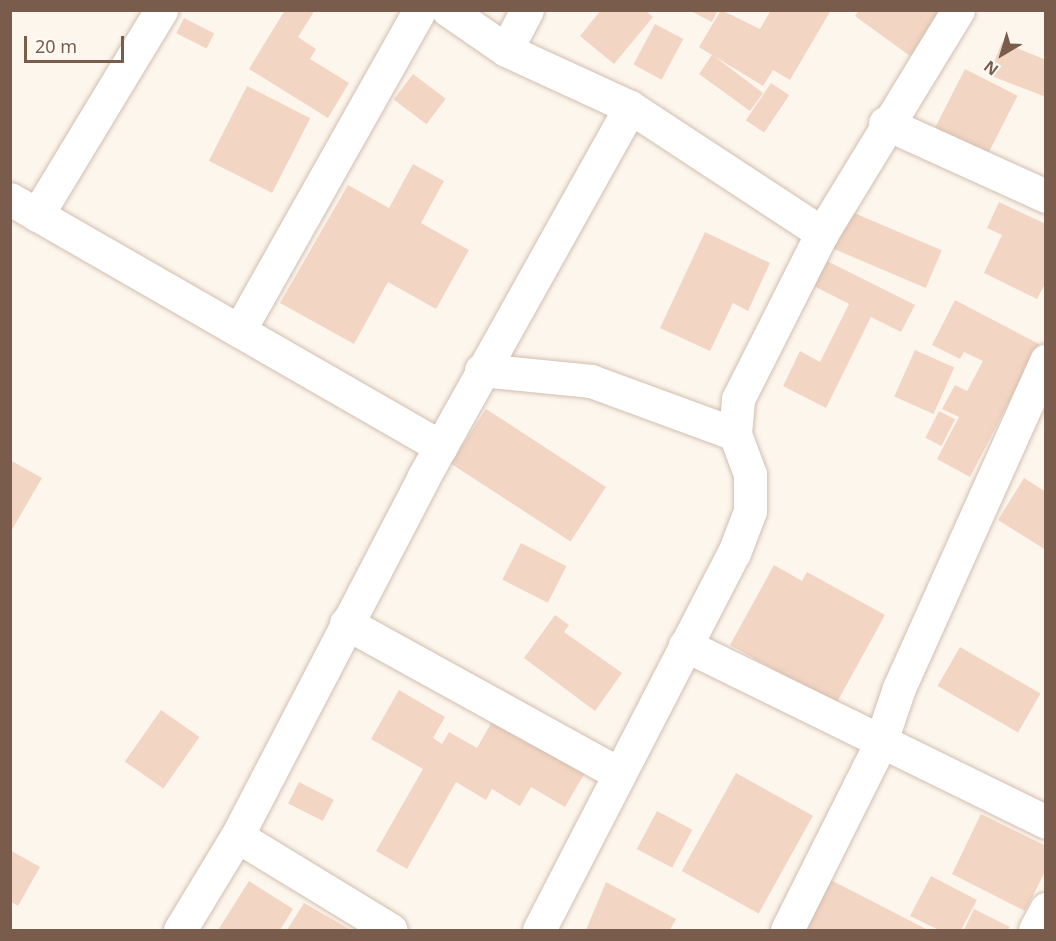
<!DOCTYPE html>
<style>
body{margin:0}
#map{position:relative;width:1056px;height:941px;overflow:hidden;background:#fdf6ec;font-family:"Noto Sans",sans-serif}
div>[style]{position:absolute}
.building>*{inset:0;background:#f3d5c3;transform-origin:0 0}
.roads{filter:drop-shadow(0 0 2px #d1beb0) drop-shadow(0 0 2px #d1beb0)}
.street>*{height:33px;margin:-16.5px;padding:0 16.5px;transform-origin:16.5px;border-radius:16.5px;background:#fff}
span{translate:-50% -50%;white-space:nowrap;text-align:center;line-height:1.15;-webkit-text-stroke:6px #fffaf3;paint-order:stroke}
.frame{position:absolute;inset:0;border:12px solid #7a5c4d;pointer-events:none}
.north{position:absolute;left:972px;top:24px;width:60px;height:60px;-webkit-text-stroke:4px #fffaf3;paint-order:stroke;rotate:218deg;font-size:16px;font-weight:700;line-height:24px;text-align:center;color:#7a5c4d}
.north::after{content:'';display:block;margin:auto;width:21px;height:27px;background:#7a5c4d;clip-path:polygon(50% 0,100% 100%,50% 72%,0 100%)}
.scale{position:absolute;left:24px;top:36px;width:100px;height:27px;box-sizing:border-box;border:3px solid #7a5c4d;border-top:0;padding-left:8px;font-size:18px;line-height:21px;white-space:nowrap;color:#7a5c4d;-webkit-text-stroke:4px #fffaf3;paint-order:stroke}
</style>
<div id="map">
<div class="building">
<i style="clip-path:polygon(285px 10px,315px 10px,298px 37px,316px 49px,310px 59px,349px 83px,328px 118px,249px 69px)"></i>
<i style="clip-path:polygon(601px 10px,645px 10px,653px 17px,614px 64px,580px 36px)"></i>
<i style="clip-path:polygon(689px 10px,718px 10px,712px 22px)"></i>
<i style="clip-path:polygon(721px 10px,760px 29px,771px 10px,831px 10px,790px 80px,773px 70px,763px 86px,714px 56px,763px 93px,750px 111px,699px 74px,712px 55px,699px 47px)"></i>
<i style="clip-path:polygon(859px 10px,942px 10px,910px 56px,855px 16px)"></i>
<i style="left:184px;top:18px;width:34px;height:17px;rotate:27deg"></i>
<i style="left:655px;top:24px;width:32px;height:46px;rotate:28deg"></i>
<i style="clip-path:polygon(1002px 42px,1046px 60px,1046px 97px,989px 75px)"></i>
<i style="left:965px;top:69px;width:59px;height:66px;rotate:27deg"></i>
<i style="left:413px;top:74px;width:41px;height:32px;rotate:37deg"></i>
<i style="left:771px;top:83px;width:22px;height:45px;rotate:34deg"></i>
<i style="left:247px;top:86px;width:71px;height:84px;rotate:27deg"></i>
<i style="clip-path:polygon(413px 164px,444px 181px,421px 223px,469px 250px,436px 309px,388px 282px,354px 344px,280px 303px,348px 185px,389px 208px)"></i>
<i style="clip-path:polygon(999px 202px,1046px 224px,1046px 282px,1037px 299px,984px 273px,1002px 235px,987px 228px)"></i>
<i style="left:847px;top:210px;width:103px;height:41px;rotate:23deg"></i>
<i style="clip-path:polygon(705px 232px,770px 263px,748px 311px,733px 303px,710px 351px,660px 328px)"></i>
<i style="clip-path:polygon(825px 260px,915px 305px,901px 332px,871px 317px,826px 408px,783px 386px,800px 351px,820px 362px,849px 304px,812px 285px)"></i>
<i style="clip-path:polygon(955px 300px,1039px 344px,970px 477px,937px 459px,959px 417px,942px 409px,955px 385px,967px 391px,983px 361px,964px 352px,960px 359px,932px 345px)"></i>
<i style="left:915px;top:350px;width:43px;height:51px;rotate:24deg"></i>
<i style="left:486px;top:409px;width:143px;height:65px;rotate:33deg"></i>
<i style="left:939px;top:411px;width:18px;height:30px;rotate:27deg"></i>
<i style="clip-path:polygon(10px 460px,42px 478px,10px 533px)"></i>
<i style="clip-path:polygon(1024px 478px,1046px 492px,1046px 550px,998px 520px)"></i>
<i style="left:521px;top:543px;width:51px;height:41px;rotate:27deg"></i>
<i style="clip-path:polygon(774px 565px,802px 581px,807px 572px,885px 615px,836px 704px,730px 645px)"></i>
<i style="clip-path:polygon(555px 615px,569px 625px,564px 632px,622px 673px,595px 711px,524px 658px)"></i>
<i style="left:960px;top:647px;width:93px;height:45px;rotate:30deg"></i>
<i style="clip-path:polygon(399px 690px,445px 717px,433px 738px,442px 744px,449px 732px,477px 748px,494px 718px,586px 771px,565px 807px,531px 787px,520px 806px,492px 789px,486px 800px,456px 782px,407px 869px,376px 851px,423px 769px,371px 739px)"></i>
<i style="left:161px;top:710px;width:47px;height:63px;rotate:35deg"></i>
<i style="left:736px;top:773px;width:88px;height:112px;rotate:29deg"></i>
<i style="left:299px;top:782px;width:39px;height:24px;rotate:27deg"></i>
<i style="left:657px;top:811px;width:40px;height:43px;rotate:28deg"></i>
<i style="clip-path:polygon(981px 814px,1046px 846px,1046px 870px,1025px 911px,952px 874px)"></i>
<i style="clip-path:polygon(10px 850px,40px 867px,18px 906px,10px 901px)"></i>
<i style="clip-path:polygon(931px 876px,977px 900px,961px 930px,939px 930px,910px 916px)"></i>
<i style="clip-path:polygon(825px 877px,928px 930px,797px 930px)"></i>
<i style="clip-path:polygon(249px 881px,293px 909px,280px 930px,218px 930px)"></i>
<i style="clip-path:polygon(606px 882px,676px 919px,670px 930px,586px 930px)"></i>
<i style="clip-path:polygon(304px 903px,351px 930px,287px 930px)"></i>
<i style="clip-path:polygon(974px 909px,1010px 927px,1008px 930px,964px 930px)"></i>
</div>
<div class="roads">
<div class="street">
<i style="left:448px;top:10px;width:70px;rotate:34.6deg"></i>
<i style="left:506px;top:50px;width:136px;rotate:24.7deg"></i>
<i style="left:630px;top:107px;width:230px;rotate:33.3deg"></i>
<i style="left:506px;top:50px;width:45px;rotate:-62.3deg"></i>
<i style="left:885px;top:123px;width:177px;rotate:24.4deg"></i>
<i style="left:10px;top:199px;width:497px;rotate:29.9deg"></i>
<i style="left:37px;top:215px;width:240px;rotate:-58.8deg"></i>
<i style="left:240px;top:329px;width:366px;rotate:-60.6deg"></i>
<i style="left:481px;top:370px;width:111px;rotate:5.7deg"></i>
<i style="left:591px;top:381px;width:153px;rotate:20.2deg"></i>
<i style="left:346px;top:623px;width:312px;rotate:28.9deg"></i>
<i style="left:685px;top:645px;width:402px;rotate:26.1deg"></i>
<i style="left:237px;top:836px;width:180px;rotate:31.4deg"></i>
<i style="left:180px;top:930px;width:110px;rotate:-58.8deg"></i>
<i style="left:237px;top:836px;width:403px;rotate:-62.5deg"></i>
<i style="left:423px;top:478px;width:425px;rotate:-60.8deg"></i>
<i style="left:539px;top:930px;width:424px;rotate:-62.7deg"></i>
<i style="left:734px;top:553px;width:45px;rotate:-69.1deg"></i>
<i style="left:750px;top:511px;width:37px;rotate:-90deg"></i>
<i style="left:750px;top:474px;width:43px;rotate:-110.6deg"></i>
<i style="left:735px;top:434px;width:35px;rotate:-85deg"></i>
<i style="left:738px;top:399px;width:186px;rotate:-63.2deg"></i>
<i style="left:822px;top:233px;width:261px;rotate:-58.6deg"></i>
<i style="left:787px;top:930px;width:208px;rotate:-63.4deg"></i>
<i style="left:880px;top:744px;width:59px;rotate:-71.3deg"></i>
<i style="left:899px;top:688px;width:359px;rotate:-65.8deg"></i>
<i style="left:1035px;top:930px;width:24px;rotate:-62deg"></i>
</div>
</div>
<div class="frame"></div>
<div class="north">N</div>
<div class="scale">20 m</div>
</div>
